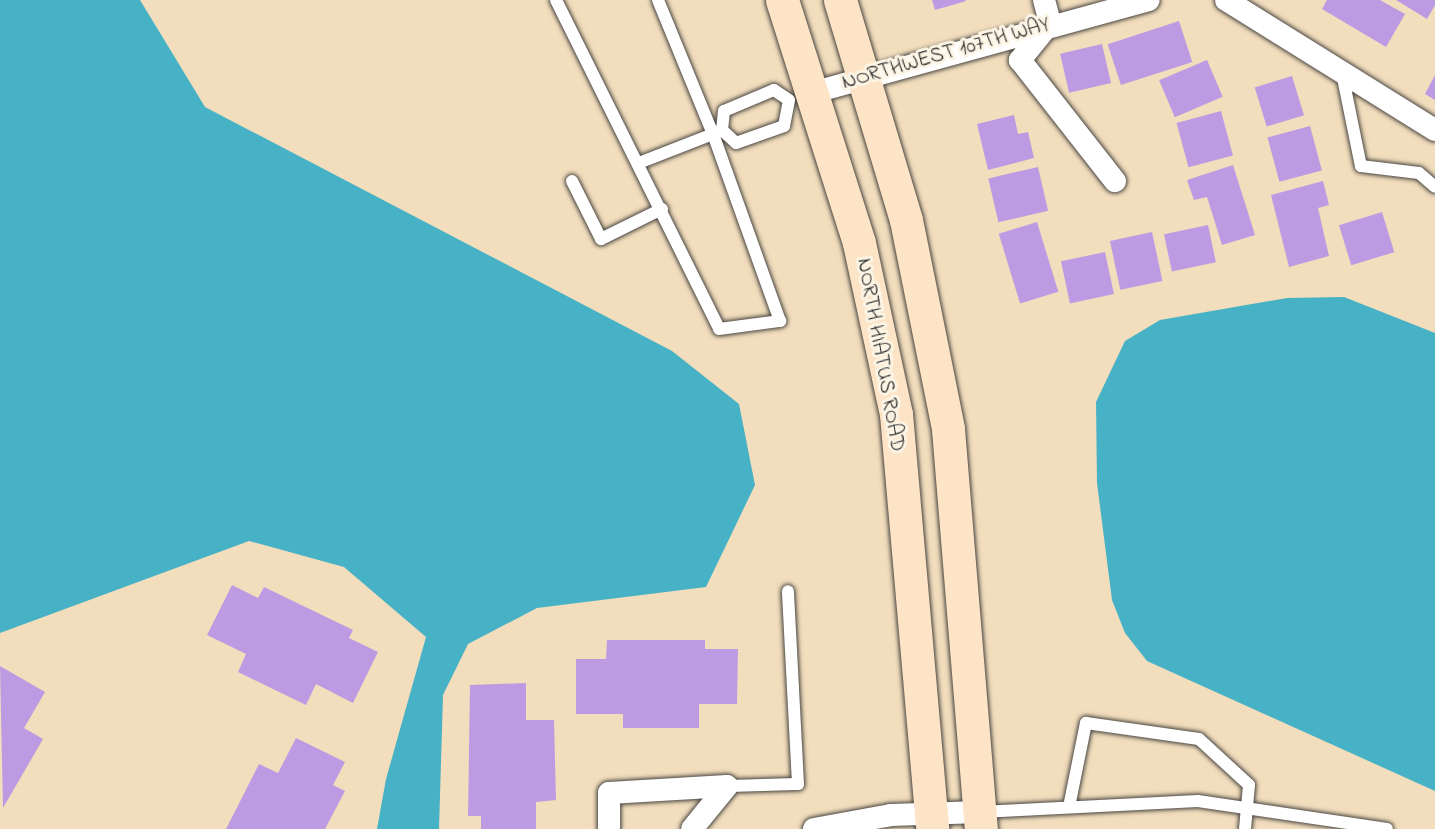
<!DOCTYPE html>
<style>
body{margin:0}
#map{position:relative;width:1435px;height:829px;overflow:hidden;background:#f2ddbd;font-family:"Indie Flower",sans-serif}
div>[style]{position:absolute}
.water>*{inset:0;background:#47b2c5}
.building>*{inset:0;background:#bd9be2;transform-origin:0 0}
.roads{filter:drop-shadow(0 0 2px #494641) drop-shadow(0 0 2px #494641)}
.lane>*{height:12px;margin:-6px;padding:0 6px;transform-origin:6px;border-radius:6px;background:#fff}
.street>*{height:22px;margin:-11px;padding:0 11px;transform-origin:11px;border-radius:11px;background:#fff}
.secondary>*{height:33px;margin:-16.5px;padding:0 16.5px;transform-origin:16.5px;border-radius:16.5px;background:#fee4c6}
span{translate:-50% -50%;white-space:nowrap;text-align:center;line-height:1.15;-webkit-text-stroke:6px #fcf5e5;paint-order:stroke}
.street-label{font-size:21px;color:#2b2b2b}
</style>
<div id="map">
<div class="water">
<i style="clip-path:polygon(0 0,140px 0,205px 107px,672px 351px,739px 404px,755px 485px,706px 587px,537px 608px,468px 644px,443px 695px,439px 829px,377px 829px,386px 779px,426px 637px,344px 567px,249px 541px,0 633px)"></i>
<i style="clip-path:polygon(1344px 297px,1435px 333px,1435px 791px,1147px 661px,1125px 633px,1112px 600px,1097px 483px,1096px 402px,1125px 341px,1160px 320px,1287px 298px)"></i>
</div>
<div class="building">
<i style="clip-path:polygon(932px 0,965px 0,966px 1px,935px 10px)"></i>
<i style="clip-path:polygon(1327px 0,1380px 0,1405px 14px,1386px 47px,1322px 9px)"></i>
<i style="clip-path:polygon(1396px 0,1435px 0,1435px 5px,1427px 19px)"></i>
<i style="left:1179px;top:21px;width:43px;height:75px;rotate:72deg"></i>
<i style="left:1102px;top:44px;width:40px;height:43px;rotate:77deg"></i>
<i style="left:1207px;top:60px;width:40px;height:52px;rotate:67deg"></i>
<i style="clip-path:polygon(1435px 75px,1435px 100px,1425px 94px)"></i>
<i style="left:1292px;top:76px;width:41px;height:39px;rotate:73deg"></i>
<i style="left:1221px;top:111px;width:46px;height:46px;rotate:75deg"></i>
<i style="clip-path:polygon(1014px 115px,1018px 134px,1028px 132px,1034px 158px,988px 170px,977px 124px)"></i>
<i style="left:1310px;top:126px;width:46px;height:44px;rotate:75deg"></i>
<i style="clip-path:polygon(1233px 165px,1255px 235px,1222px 245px,1207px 197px,1194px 200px,1187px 180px)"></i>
<i style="left:1038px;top:167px;width:45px;height:51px;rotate:77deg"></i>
<i style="clip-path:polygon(1323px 181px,1329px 205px,1318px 208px,1329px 256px,1289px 267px,1271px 195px)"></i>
<i style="left:1382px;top:212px;width:42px;height:45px;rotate:73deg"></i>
<i style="left:1037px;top:222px;width:73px;height:40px;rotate:73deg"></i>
<i style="left:1208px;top:225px;width:38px;height:45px;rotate:78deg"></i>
<i style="left:1152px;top:232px;width:50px;height:43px;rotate:78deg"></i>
<i style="left:1105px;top:252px;width:43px;height:45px;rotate:78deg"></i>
<i style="clip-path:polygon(232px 585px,258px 598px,264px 587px,353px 630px,349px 638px,378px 652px,353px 703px,316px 684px,306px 705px,238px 672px,246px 654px,207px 635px)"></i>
<i style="clip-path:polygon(607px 640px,705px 640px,705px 649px,738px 649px,737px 704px,699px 704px,699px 728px,623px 728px,623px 714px,576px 714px,576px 659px,606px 659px)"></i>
<i style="clip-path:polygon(0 666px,45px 692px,24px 728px,43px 739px,3px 808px)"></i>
<i style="clip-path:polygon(526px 683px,526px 720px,554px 720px,556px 800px,536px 802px,536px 829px,481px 829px,481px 816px,468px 816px,470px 685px)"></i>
<i style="clip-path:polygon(296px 738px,345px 762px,333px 785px,345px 791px,325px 829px,226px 829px,259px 764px,278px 773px)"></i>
</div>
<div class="roads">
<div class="lane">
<i style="left:556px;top:0;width:367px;rotate:63.6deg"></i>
<i style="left:719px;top:329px;width:62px;rotate:-7.5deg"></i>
<i style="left:780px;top:321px;width:199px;rotate:-109.7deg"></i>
<i style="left:713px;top:134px;width:77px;rotate:158.7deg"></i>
<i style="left:658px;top:0;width:145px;rotate:67.7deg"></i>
<i style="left:713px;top:134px;width:10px;rotate:-24deg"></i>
<i style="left:1342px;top:73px;width:95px;rotate:78.5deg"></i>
<i style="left:1361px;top:166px;width:58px;rotate:6.9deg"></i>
<i style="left:1419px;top:173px;width:21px;rotate:41deg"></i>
<i style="left:722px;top:130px;width:19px;rotate:43deg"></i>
<i style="left:736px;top:143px;width:51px;rotate:-19.5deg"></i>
<i style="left:784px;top:126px;width:26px;rotate:-79deg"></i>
<i style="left:722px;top:130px;width:19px;rotate:-84deg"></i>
<i style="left:724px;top:111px;width:54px;rotate:-22.8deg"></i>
<i style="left:774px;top:90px;width:18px;rotate:34deg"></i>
<i style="left:572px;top:181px;width:65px;rotate:63.4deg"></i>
<i style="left:601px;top:239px;width:68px;rotate:-26.2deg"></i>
<i style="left:727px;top:786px;width:71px;rotate:-1.6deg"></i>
<i style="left:798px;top:784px;width:193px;rotate:-93deg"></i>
<i style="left:1069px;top:807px;width:86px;rotate:-78.6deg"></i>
<i style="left:1086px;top:723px;width:114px;rotate:8.1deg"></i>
<i style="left:1199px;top:739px;width:68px;rotate:42.6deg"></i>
<i style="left:1249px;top:785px;width:44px;rotate:95.2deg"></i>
<i style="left:981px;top:812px;width:217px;rotate:-2.9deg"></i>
<i style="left:1198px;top:801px;width:191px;rotate:8.4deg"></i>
</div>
<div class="street">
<i style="left:1044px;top:0;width:24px;rotate:75deg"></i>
<i style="left:1050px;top:23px;width:48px;rotate:129deg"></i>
<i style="left:1020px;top:60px;width:154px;rotate:51.9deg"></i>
<i style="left:1226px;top:0;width:246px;rotate:31.9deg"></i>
<i style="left:815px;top:92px;width:346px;rotate:-15.4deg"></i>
<i style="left:609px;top:829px;width:36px;rotate:-90deg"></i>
<i style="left:609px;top:793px;width:118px;rotate:-3.4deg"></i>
<i style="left:727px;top:786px;width:55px;rotate:129.1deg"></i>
<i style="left:814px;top:829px;width:78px;rotate:-10.3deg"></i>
<i style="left:891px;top:815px;width:89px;rotate:-1.9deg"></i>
</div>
<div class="secondary">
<i style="left:782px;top:0;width:255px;rotate:72.4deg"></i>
<i style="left:859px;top:243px;width:175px;rotate:77.8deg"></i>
<i style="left:896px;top:414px;width:417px;rotate:85deg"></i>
<i style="left:840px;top:0;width:230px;rotate:73.3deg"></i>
<i style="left:906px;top:220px;width:213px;rotate:78.6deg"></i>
<i style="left:948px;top:429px;width:401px;rotate:85.3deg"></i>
</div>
</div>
<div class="street-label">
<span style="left:946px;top:54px;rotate:-16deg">NORTHWEST 107TH WAY</span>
<span style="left:880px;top:355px;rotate:80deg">NORTH HIATUS ROAD</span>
</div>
</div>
